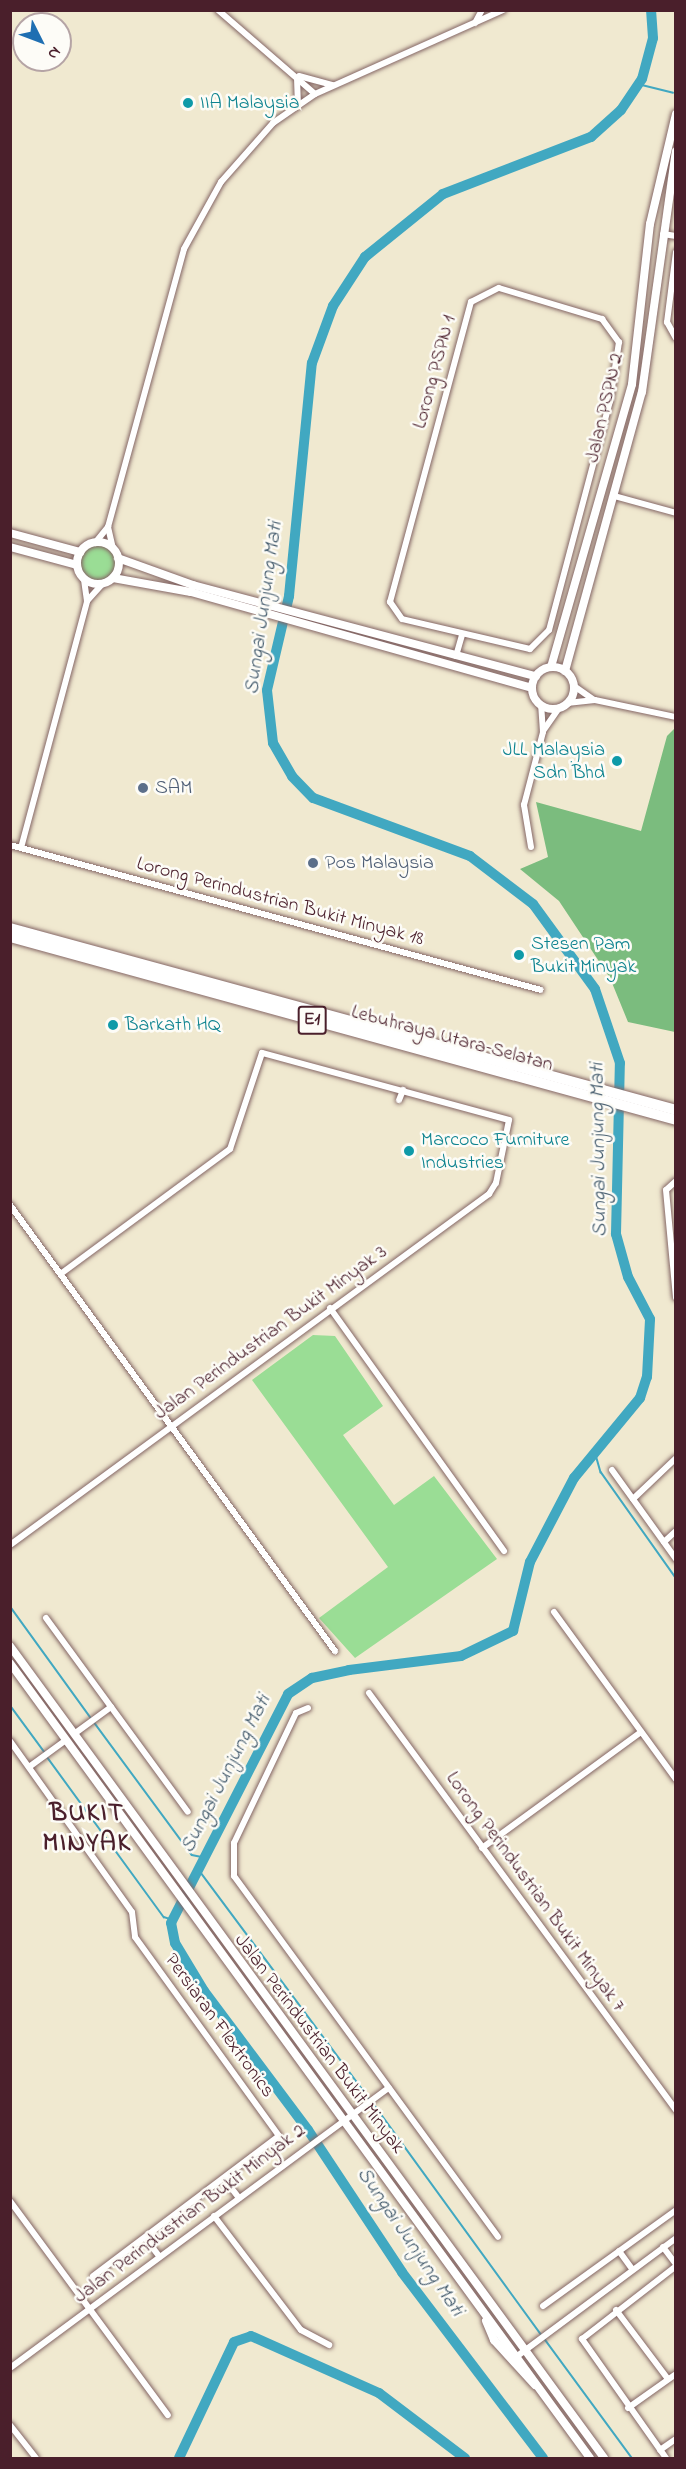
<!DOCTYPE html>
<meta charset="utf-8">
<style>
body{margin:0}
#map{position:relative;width:686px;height:2469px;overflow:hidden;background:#f0e9d0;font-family:"Indie Flower",sans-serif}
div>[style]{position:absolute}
.green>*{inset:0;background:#9add95}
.round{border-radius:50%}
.forest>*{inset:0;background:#7bbc7e}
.stream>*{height:1.5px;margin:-0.75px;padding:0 0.75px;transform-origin:0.75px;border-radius:0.75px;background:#41a8c1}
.river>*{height:10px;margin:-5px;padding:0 5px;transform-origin:5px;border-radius:5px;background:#41a8c1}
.roads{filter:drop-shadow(0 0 2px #846665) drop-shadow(0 0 2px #846665)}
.street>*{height:6px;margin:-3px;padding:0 3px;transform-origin:3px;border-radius:3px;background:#fff}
.secondary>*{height:8px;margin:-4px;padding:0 4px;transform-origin:4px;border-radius:4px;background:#fff}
.secondary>.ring{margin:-4px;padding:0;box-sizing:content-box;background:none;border:8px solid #fff;border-radius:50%}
.highway>*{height:10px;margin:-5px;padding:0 5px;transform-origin:5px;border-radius:5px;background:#fff}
.dots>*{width:16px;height:16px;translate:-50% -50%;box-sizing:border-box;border:3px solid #fdfcf7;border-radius:50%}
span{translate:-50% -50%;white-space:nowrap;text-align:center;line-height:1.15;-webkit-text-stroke:5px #fdfcf7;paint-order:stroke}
.shield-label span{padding:2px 4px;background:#fdfcf7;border:2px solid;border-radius:4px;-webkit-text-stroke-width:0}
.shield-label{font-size:18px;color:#4a1f2b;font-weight:700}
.culture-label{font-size:20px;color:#0d838f}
.left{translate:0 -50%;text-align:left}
.right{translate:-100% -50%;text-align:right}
.street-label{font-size:20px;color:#4a1f2b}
.service-label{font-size:20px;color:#4e5e75}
.water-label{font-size:21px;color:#465d6e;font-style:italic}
.district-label{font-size:26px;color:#4a1f2b;font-weight:700;letter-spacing:1.5px}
.frame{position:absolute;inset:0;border:12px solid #4a1f2b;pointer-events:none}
.north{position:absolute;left:12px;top:12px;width:60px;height:60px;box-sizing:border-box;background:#fdfcf7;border:2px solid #b5a4a5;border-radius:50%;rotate:132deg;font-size:16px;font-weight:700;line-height:24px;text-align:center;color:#4a1f2b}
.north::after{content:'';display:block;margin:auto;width:21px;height:27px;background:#1f6fb2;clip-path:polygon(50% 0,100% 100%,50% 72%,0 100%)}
</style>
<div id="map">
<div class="green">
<i class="round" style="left:80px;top:545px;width:36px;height:36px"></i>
<i style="clip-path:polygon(313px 1335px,335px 1336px,383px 1406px,343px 1435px,394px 1505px,434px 1476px,497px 1559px,355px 1658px,319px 1618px,388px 1567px,252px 1380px)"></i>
</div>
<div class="forest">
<i style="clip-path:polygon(675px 728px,676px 728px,675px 1032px,628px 1022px,610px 978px,559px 901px,520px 869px,548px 857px,536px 802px,641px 831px,667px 736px)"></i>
</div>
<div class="stream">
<i style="left:638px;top:84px;width:36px;rotate:14deg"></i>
<i style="left:596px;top:1455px;width:18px;rotate:74deg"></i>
<i style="left:601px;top:1472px;width:130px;rotate:54.7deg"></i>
<i style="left:10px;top:1606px;width:138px;rotate:54.1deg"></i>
<i style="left:10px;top:1705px;width:61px;rotate:53.7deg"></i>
<i style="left:94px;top:1722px;width:165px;rotate:53.6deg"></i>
<i style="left:192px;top:1855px;width:16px;rotate:11deg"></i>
<i style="left:48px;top:1758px;width:197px;rotate:53.9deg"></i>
<i style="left:164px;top:1917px;width:9px;rotate:18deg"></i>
<i style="left:199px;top:1870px;width:286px;rotate:53.3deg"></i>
<i style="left:373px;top:2103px;width:286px;rotate:54deg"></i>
<i style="left:544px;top:2338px;width:149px;rotate:53.7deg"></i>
</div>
<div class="river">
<i style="left:179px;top:2458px;width:128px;rotate:-64.6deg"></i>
<i style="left:234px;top:2342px;width:18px;rotate:-19deg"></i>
<i style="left:251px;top:2336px;width:140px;rotate:24deg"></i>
<i style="left:379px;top:2393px;width:108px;rotate:37.1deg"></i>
<i style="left:543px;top:2458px;width:233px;rotate:-127.2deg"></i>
<i style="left:402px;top:2272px;width:170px;rotate:-123.5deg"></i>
<i style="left:308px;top:2130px;width:174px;rotate:-126.8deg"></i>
<i style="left:204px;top:1991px;width:56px;rotate:-121.1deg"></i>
<i style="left:175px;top:1943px;width:20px;rotate:-101deg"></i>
<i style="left:171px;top:1923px;width:257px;rotate:-62.9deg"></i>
<i style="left:288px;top:1694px;width:29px;rotate:-34deg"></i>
<i style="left:312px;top:1678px;width:38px;rotate:-12deg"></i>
<i style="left:349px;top:1670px;width:113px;rotate:-7.1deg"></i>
<i style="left:461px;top:1656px;width:58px;rotate:-25.7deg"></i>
<i style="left:513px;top:1631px;width:71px;rotate:-76.2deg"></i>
<i style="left:530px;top:1562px;width:95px;rotate:-62.4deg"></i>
<i style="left:574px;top:1478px;width:104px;rotate:-50.5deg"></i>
<i style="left:640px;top:1398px;width:22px;rotate:-72deg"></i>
<i style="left:647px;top:1377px;width:58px;rotate:-87deg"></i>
<i style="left:650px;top:1319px;width:47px;rotate:-117.6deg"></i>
<i style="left:628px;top:1277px;width:45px;rotate:-105.6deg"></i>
<i style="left:616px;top:1234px;width:171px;rotate:-88.7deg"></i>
<i style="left:620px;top:1063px;width:78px;rotate:-108.7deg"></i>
<i style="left:595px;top:989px;width:105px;rotate:-126.1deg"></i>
<i style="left:533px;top:904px;width:79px;rotate:-142.7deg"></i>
<i style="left:470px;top:856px;width:167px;rotate:-159.7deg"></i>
<i style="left:313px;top:798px;width:30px;rotate:-134deg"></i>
<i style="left:292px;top:776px;width:38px;rotate:-120deg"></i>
<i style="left:273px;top:743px;width:53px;rotate:-96.5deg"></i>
<i style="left:267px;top:690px;width:97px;rotate:-76.8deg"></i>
<i style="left:289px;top:596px;width:234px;rotate:-84.4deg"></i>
<i style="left:312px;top:363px;width:61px;rotate:-69.8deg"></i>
<i style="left:333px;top:306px;width:59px;rotate:-56.9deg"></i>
<i style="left:365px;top:257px;width:100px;rotate:-38.9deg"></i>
<i style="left:443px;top:194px;width:159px;rotate:-21.1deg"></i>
<i style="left:591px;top:137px;width:40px;rotate:-42deg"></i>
<i style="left:621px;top:110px;width:37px;rotate:-56deg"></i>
<i style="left:642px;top:79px;width:42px;rotate:-75deg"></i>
<i style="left:653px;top:38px;width:28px;rotate:-94deg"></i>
</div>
<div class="roads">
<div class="street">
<i style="left:218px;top:10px;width:128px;rotate:40.9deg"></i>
<i style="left:475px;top:23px;width:15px;rotate:-62deg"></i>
<i style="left:299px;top:76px;width:35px;rotate:15deg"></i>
<i style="left:297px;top:78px;width:27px;rotate:88deg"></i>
<i style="left:663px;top:234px;width:13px;rotate:9deg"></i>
<i style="left:676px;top:252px;width:71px;rotate:97.3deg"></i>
<i style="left:667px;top:322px;width:18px;rotate:61deg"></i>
<i style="left:499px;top:288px;width:108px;rotate:16.8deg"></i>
<i style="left:602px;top:319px;width:29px;rotate:54deg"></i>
<i style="left:619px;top:342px;width:60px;rotate:98.7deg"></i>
<i style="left:610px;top:401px;width:237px;rotate:104.9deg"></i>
<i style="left:549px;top:630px;width:27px;rotate:135deg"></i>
<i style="left:530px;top:649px;width:131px;rotate:-166.8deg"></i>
<i style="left:402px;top:619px;width:21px;rotate:-125deg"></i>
<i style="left:390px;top:602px;width:311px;rotate:-74.9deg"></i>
<i style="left:471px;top:302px;width:31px;rotate:-27deg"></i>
<i style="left:614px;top:496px;width:64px;rotate:15.3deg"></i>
<i style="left:108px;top:527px;width:23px;rotate:77deg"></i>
<i style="left:95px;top:543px;width:21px;rotate:-51deg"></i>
<i style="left:108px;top:527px;width:288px;rotate:-74.7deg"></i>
<i style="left:184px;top:249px;width:77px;rotate:-61.1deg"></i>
<i style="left:221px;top:182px;width:79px;rotate:-48.6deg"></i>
<i style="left:273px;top:123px;width:51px;rotate:-34.6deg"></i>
<i style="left:315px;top:94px;width:206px;rotate:-24.1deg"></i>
<i style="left:87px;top:601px;width:24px;rotate:-48deg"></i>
<i style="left:456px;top:656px;width:22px;rotate:-74deg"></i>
<i style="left:574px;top:686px;width:24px;rotate:35deg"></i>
<i style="left:567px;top:703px;width:28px;rotate:-6deg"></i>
<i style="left:595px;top:700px;width:83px;rotate:11.9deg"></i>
<i style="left:543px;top:731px;width:28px;rotate:-55deg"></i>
<i style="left:10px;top:845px;width:550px;rotate:15.27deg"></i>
<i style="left:531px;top:847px;width:43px;rotate:-99.5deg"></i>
<i style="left:524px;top:805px;width:75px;rotate:-75.4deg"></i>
<i style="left:543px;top:732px;width:27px;rotate:-94deg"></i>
<i style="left:21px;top:848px;width:256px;rotate:-75deg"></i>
<i style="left:87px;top:601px;width:22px;rotate:-98deg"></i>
<i style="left:399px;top:1100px;width:11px;rotate:-68deg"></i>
<i style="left:676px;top:1181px;width:13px;rotate:138deg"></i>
<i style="left:666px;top:1190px;width:108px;rotate:84.7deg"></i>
<i style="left:10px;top:1205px;width:552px;rotate:53.92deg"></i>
<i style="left:330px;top:1308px;width:299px;rotate:54.4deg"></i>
<i style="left:612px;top:1470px;width:110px;rotate:54.3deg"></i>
<i style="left:633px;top:1499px;width:59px;rotate:-43.6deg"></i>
<i style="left:664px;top:1542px;width:16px;rotate:-43deg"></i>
<i style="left:10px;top:1545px;width:594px;rotate:-36.23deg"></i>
<i style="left:489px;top:1194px;width:13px;rotate:-58deg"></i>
<i style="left:496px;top:1183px;width:64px;rotate:-78.3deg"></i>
<i style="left:509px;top:1120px;width:256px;rotate:-164.8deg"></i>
<i style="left:262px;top:1053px;width:101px;rotate:108.4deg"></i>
<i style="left:230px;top:1149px;width:209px;rotate:143.6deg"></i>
<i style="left:554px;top:1612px;width:207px;rotate:53.9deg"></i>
<i style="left:46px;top:1618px;width:240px;rotate:53.8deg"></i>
<i style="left:369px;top:1693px;width:518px;rotate:53.64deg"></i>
<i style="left:308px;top:1708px;width:13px;rotate:157deg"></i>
<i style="left:296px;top:1713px;width:144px;rotate:115.5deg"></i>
<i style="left:234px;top:1843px;width:33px;rotate:90deg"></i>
<i style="left:234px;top:1876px;width:447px;rotate:53.8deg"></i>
<i style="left:74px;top:1734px;width:46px;rotate:-36.1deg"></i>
<i style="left:10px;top:1741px;width:210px;rotate:54.5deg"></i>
<i style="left:132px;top:1912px;width:25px;rotate:83deg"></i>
<i style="left:135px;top:1937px;width:246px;rotate:54.1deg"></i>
<i style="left:279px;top:2136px;width:233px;rotate:143deg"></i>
<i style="left:29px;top:1767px;width:46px;rotate:-36.1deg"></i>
<i style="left:482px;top:1848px;width:197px;rotate:-36.1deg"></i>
<i style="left:225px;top:2180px;width:23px;rotate:52deg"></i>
<i style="left:10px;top:2201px;width:266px;rotate:53.6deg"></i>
<i style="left:214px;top:2216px;width:143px;rotate:52.7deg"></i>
<i style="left:301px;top:2330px;width:32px;rotate:28deg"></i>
<i style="left:145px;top:2238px;width:23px;rotate:52deg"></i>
<i style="left:663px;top:2247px;width:21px;rotate:53deg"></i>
<i style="left:619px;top:2251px;width:22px;rotate:54deg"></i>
<i style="left:543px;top:2306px;width:164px;rotate:-35.8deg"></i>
<i style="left:616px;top:2310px;width:86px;rotate:53deg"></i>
<i style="left:516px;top:2357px;width:199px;rotate:-36.6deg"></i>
<i style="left:10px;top:2368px;width:471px;rotate:-36.5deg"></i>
<i style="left:628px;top:2408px;width:59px;rotate:-35.3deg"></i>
<i style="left:10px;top:2425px;width:42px;rotate:51.8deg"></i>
<i style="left:660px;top:2450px;width:19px;rotate:-35deg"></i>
<i style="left:666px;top:2458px;width:146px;rotate:-125.2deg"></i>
<i style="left:582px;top:2339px;width:119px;rotate:-37.8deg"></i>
</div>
<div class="secondary">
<i style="left:10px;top:533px;width:73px;rotate:15.2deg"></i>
<i class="ring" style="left:77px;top:542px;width:34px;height:34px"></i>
<i style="left:10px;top:547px;width:69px;rotate:15deg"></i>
<i style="left:118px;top:558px;width:80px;rotate:19.8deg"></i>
<i style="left:193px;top:585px;width:355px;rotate:14.9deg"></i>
<i style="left:113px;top:578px;width:79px;rotate:10.2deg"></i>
<i style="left:191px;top:592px;width:354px;rotate:15.7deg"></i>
<i style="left:551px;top:667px;width:294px;rotate:-74deg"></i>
<i style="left:632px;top:384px;width:161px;rotate:-83.6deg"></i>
<i style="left:650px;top:224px;width:113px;rotate:-76.7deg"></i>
<i class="ring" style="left:532px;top:667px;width:34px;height:34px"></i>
<i style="left:565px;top:671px;width:289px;rotate:-74.6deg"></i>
<i style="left:642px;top:392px;width:243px;rotate:-82deg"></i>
<i style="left:10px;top:1646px;width:1006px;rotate:53.81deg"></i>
<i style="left:10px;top:1663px;width:984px;rotate:53.89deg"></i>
<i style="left:486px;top:2321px;width:21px;rotate:67deg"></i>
<i style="left:494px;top:2340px;width:61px;rotate:47.7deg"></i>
</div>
<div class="highway">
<i style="left:10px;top:928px;width:690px;rotate:15.28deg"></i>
<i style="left:10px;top:937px;width:691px;rotate:15.36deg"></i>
</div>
</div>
<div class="dots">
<i style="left:188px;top:103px;background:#0f9aa8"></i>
<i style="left:617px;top:761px;background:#0f9aa8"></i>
<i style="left:143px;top:788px;background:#5c6f8a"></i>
<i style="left:313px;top:863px;background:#5c6f8a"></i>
<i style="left:519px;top:955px;background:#0f9aa8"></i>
<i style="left:113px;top:1025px;background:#0f9aa8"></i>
<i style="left:409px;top:1151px;background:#0f9aa8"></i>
</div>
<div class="shield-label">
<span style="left:312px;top:1020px">E1</span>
</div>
<div class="culture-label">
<span class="left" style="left:200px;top:103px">IIA Malaysia</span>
<span class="right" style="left:605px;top:762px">JLL Malaysia<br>Sdn Bhd</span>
<span class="left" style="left:531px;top:956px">Stesen Pam<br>Bukit Minyak</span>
<span class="left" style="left:125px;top:1025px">Barkath HQ</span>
<span class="left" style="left:421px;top:1152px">Marcoco Furniture<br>Industries</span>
</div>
<div class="street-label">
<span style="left:435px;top:372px;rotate:-75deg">Lorong PSPN 1</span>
<span style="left:605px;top:408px;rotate:-77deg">Jalan PSPN 2</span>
<span style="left:280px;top:902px;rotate:15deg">Lorong Perindustrian Bukit Minyak 18</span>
<span style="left:452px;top:1039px;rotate:15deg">Lebuhraya Utara–Selatan</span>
<span style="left:271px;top:1333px;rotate:-36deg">Jalan Perindustrian Bukit Minyak 3</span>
<span style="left:535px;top:1892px;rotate:54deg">Lorong Perindustrian Bukit Minyak 7</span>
<span style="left:219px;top:2026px;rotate:54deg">Persiaran Flextronics</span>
<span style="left:319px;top:2044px;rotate:53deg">Jalan Perindustrian Bukit Minyak</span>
<span style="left:190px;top:2214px;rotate:-37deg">Jalan Perindustrian Bukit Minyak 2</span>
</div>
<div class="service-label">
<span class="left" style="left:155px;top:788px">SAM</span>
<span class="left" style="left:325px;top:863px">Pos Malaysia</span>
</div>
<div class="water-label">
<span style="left:264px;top:608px;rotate:-82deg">Sungai Junjung Mati</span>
<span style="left:599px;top:1150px;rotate:-91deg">Sungai Junjung Mati</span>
<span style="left:226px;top:1774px;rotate:-63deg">Sungai Junjung Mati</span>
<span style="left:410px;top:2242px;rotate:56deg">Sungai Junjung Mati</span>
</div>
<div class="district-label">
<span style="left:87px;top:1830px">BUKIT<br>MINYAK</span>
</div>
<div class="frame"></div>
<div class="north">N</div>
</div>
